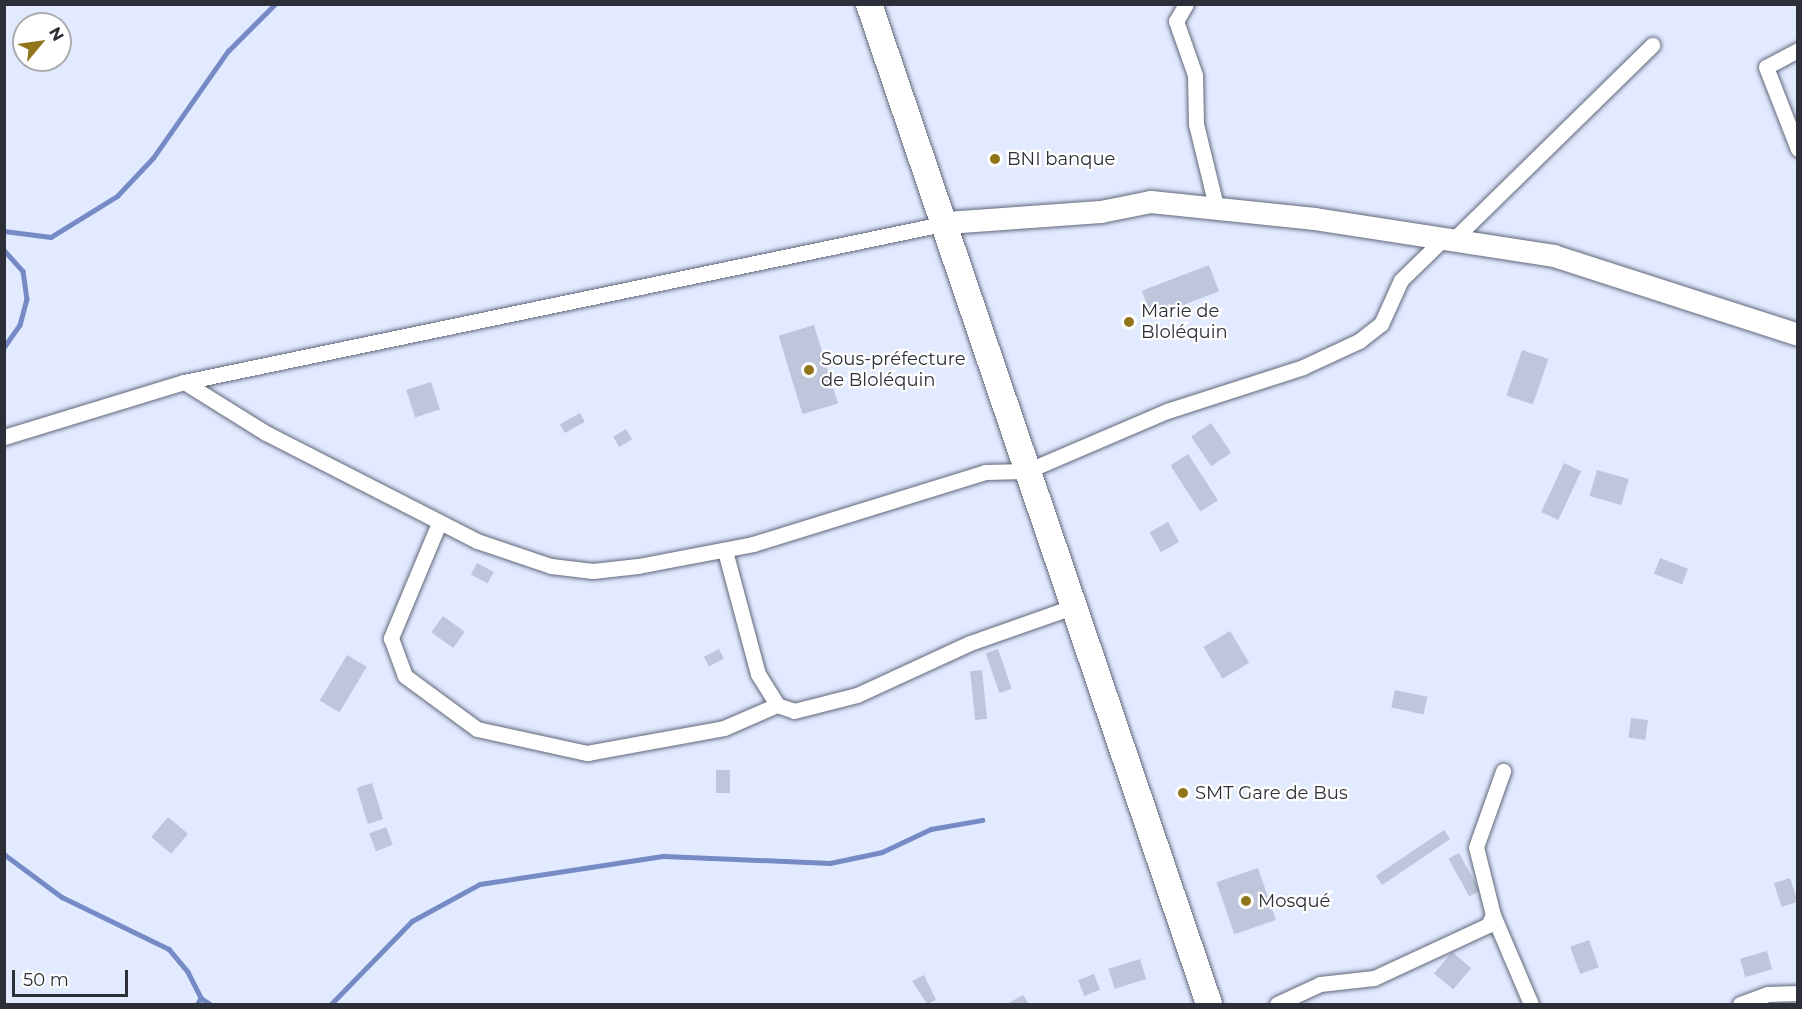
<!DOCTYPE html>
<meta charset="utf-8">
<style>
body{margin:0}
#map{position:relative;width:1802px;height:1009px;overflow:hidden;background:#e2eaff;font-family:Montserrat,sans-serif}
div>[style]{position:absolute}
.stream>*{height:4.5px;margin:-2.25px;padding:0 2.25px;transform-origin:2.25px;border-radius:2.25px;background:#768ac6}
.building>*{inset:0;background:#bfc6db;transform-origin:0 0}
.roads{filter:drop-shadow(0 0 2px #61677a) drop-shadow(0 0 2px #61677a)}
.minor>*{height:15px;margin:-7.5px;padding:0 7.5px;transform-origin:7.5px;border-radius:7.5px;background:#fff}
.secondary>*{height:22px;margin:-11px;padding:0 11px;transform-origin:11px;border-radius:11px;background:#fff}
.trunk>*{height:26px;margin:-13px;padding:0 13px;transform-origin:13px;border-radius:13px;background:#fff}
.dots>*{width:16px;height:16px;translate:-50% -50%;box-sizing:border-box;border:3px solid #fff;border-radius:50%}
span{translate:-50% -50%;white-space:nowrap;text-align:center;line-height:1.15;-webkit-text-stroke:4.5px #fff;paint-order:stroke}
.poi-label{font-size:18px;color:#2c2f37}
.left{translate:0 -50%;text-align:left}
.frame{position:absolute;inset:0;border:6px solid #2c2f37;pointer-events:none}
.north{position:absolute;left:12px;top:12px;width:60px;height:60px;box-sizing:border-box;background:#fff;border:2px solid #abacaf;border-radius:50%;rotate:61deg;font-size:16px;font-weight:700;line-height:24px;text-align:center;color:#2c2f37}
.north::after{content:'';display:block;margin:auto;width:21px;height:27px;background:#91751b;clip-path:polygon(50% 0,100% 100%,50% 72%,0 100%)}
.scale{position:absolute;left:12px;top:970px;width:116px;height:27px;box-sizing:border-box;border:3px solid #2c2f37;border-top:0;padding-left:8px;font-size:18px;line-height:21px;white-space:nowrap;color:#2c2f37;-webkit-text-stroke:4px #fff;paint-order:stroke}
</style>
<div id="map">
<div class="stream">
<i style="left:4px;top:231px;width:47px;rotate:7.3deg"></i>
<i style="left:51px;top:237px;width:78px;rotate:-31.8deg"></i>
<i style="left:117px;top:196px;width:52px;rotate:-46.5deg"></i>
<i style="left:153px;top:158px;width:131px;rotate:-55deg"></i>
<i style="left:228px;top:51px;width:66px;rotate:-45deg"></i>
<i style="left:4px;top:250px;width:28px;rotate:48deg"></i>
<i style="left:23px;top:271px;width:28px;rotate:82deg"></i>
<i style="left:27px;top:299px;width:27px;rotate:105deg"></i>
<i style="left:20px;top:325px;width:28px;rotate:125deg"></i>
<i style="left:4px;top:854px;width:72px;rotate:36.6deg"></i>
<i style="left:62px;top:897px;width:119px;rotate:25.9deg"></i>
<i style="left:169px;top:949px;width:30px;rotate:50deg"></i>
<i style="left:188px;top:972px;width:29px;rotate:63deg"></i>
<i style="left:201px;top:998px;width:7px;rotate:117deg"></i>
<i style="left:201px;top:998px;width:11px;rotate:34deg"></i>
<i style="left:331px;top:1004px;width:116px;rotate:-45.7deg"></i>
<i style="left:412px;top:921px;width:77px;rotate:-28.6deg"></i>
<i style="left:480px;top:884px;width:186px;rotate:-8.7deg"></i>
<i style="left:664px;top:856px;width:166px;rotate:2.4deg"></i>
<i style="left:830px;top:863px;width:53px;rotate:-11.9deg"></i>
<i style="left:882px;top:852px;width:54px;rotate:-25.1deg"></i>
<i style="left:931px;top:829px;width:52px;rotate:-10deg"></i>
</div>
<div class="building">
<i style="left:1209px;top:265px;width:28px;height:72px;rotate:69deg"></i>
<i style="left:814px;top:325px;width:82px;height:37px;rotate:73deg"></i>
<i style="left:1522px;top:350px;width:28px;height:48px;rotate:19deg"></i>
<i style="left:431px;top:382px;width:29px;height:26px;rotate:72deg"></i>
<i style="left:580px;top:413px;width:10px;height:23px;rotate:61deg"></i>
<i style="left:1211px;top:423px;width:36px;height:24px;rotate:56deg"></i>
<i style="left:626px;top:429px;width:12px;height:15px;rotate:59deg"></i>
<i style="left:1188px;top:454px;width:55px;height:21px;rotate:57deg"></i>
<i style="left:1564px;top:463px;width:19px;height:54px;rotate:25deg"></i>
<i style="left:1597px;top:470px;width:33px;height:27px;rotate:16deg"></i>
<i style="left:1168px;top:522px;width:23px;height:21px;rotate:61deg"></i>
<i style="left:1660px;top:558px;width:30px;height:17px;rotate:21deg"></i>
<i style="left:477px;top:563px;width:19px;height:13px;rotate:28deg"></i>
<i style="left:443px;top:616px;width:27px;height:20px;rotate:36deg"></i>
<i style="left:1230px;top:631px;width:37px;height:31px;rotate:59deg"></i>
<i style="left:719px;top:649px;width:11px;height:17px;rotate:63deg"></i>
<i style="left:998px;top:649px;width:42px;height:13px;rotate:71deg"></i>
<i style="left:347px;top:655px;width:23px;height:53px;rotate:31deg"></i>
<i style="left:982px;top:670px;width:49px;height:12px;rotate:84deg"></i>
<i style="left:1395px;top:690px;width:33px;height:18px;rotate:12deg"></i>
<i style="left:1631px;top:718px;width:17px;height:20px;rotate:7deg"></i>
<i style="left:716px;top:770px;width:14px;height:23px"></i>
<i style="left:372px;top:783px;width:38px;height:16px;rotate:73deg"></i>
<i style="left:168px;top:817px;width:26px;height:26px;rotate:40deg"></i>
<i style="left:386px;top:827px;width:19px;height:18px;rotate:69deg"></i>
<i style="left:1444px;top:830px;width:11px;height:82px;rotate:56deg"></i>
<i style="left:1459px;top:853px;width:43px;height:12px;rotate:61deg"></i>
<i style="left:1258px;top:868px;width:55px;height:44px;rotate:71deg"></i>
<i style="left:1790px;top:878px;width:25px;height:17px;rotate:72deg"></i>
<i style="left:1589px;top:940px;width:29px;height:20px;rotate:70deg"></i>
<i style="left:1767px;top:951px;width:19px;height:28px;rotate:74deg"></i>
<i style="left:1452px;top:952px;width:25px;height:28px;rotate:40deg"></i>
<i style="left:1140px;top:959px;width:21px;height:33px;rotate:73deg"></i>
<i style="left:1094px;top:974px;width:17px;height:17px;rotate:69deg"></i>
<i style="clip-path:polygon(924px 975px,936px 1000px,927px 1004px,912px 981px)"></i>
<i style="clip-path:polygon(1023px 995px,1029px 1004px,1007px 1004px)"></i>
</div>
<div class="roads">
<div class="minor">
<i style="left:1186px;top:4px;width:20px;rotate:120deg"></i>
<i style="left:1176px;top:21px;width:57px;rotate:70.6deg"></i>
<i style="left:1195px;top:75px;width:49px;rotate:88.8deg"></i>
<i style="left:1196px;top:124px;width:84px;rotate:76.3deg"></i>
<i style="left:1798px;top:50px;width:36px;rotate:152deg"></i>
<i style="left:1766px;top:67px;width:88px;rotate:68.7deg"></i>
<i style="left:1453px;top:240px;width:279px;rotate:-44.4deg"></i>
<i style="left:184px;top:382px;width:97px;rotate:31.9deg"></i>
<i style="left:266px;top:433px;width:237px;rotate:27.1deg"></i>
<i style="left:477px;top:541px;width:78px;rotate:18.7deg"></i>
<i style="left:551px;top:566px;width:42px;rotate:6.8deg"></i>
<i style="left:593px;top:571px;width:45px;rotate:-6.3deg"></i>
<i style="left:638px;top:566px;width:117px;rotate:-10.8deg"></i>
<i style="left:753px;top:544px;width:243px;rotate:-17.2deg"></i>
<i style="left:985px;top:472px;width:42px;rotate:-1.4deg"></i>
<i style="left:1027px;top:471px;width:152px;rotate:-23.2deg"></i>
<i style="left:1167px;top:411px;width:143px;rotate:-17.9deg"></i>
<i style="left:1303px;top:367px;width:62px;rotate:-24.9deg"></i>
<i style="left:1359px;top:341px;width:28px;rotate:-38deg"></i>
<i style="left:1381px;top:324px;width:48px;rotate:-65.6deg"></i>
<i style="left:1401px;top:280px;width:59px;rotate:-44.3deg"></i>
<i style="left:4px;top:437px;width:188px;rotate:-17deg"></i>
<i style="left:184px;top:382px;width:779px;rotate:-11.77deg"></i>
<i style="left:439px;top:523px;width:125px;rotate:112.7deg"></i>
<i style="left:391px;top:638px;width:40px;rotate:69.8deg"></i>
<i style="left:405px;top:676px;width:89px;rotate:36.4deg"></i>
<i style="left:477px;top:729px;width:113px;rotate:12.3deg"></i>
<i style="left:587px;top:753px;width:139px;rotate:-10.3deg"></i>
<i style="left:724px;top:728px;width:58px;rotate:-23.5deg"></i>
<i style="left:725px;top:551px;width:127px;rotate:75deg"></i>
<i style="left:758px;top:674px;width:36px;rotate:58deg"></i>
<i style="left:777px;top:705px;width:18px;rotate:19deg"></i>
<i style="left:794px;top:711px;width:65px;rotate:-14.3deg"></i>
<i style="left:857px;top:695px;width:124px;rotate:-24.7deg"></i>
<i style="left:970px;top:643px;width:108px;rotate:-19.4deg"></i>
<i style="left:1493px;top:915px;width:97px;rotate:66.9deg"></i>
<i style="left:1277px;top:1004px;width:47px;rotate:-24.9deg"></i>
<i style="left:1320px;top:984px;width:54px;rotate:-6.3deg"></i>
<i style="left:1374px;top:978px;width:126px;rotate:-24.9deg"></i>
<i style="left:1488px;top:925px;width:11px;rotate:-63deg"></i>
<i style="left:1493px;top:915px;width:70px;rotate:-104deg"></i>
<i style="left:1476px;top:847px;width:81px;rotate:-70.4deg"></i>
<i style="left:1740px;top:1004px;width:29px;rotate:-20deg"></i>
<i style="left:1767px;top:994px;width:31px;rotate:-2deg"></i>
</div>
<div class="secondary">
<i style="left:947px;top:223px;width:154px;rotate:-4.1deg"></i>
<i style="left:1101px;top:212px;width:51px;rotate:-11.3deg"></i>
<i style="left:1151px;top:202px;width:165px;rotate:5.9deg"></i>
<i style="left:1315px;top:219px;width:242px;rotate:8.8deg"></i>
<i style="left:1554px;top:256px;width:256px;rotate:17.9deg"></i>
</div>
<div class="trunk">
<i style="left:869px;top:4px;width:1056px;rotate:71.22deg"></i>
</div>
</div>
<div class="dots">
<i style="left:995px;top:159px;background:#91751b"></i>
<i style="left:1129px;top:322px;background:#91751b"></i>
<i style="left:809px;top:370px;background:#91751b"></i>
<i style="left:1183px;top:793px;background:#91751b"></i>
<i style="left:1246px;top:901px;background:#91751b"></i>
</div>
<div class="poi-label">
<span class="left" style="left:1007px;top:159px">BNI banque</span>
<span class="left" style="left:1141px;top:322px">Marie de<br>Bloléquin</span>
<span class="left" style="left:821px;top:370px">Sous-préfecture<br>de Bloléquin</span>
<span class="left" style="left:1195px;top:793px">SMT Gare de Bus</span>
<span class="left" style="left:1258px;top:901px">Mosqué</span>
</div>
<div class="frame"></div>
<div class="north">N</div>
<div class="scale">50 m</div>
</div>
